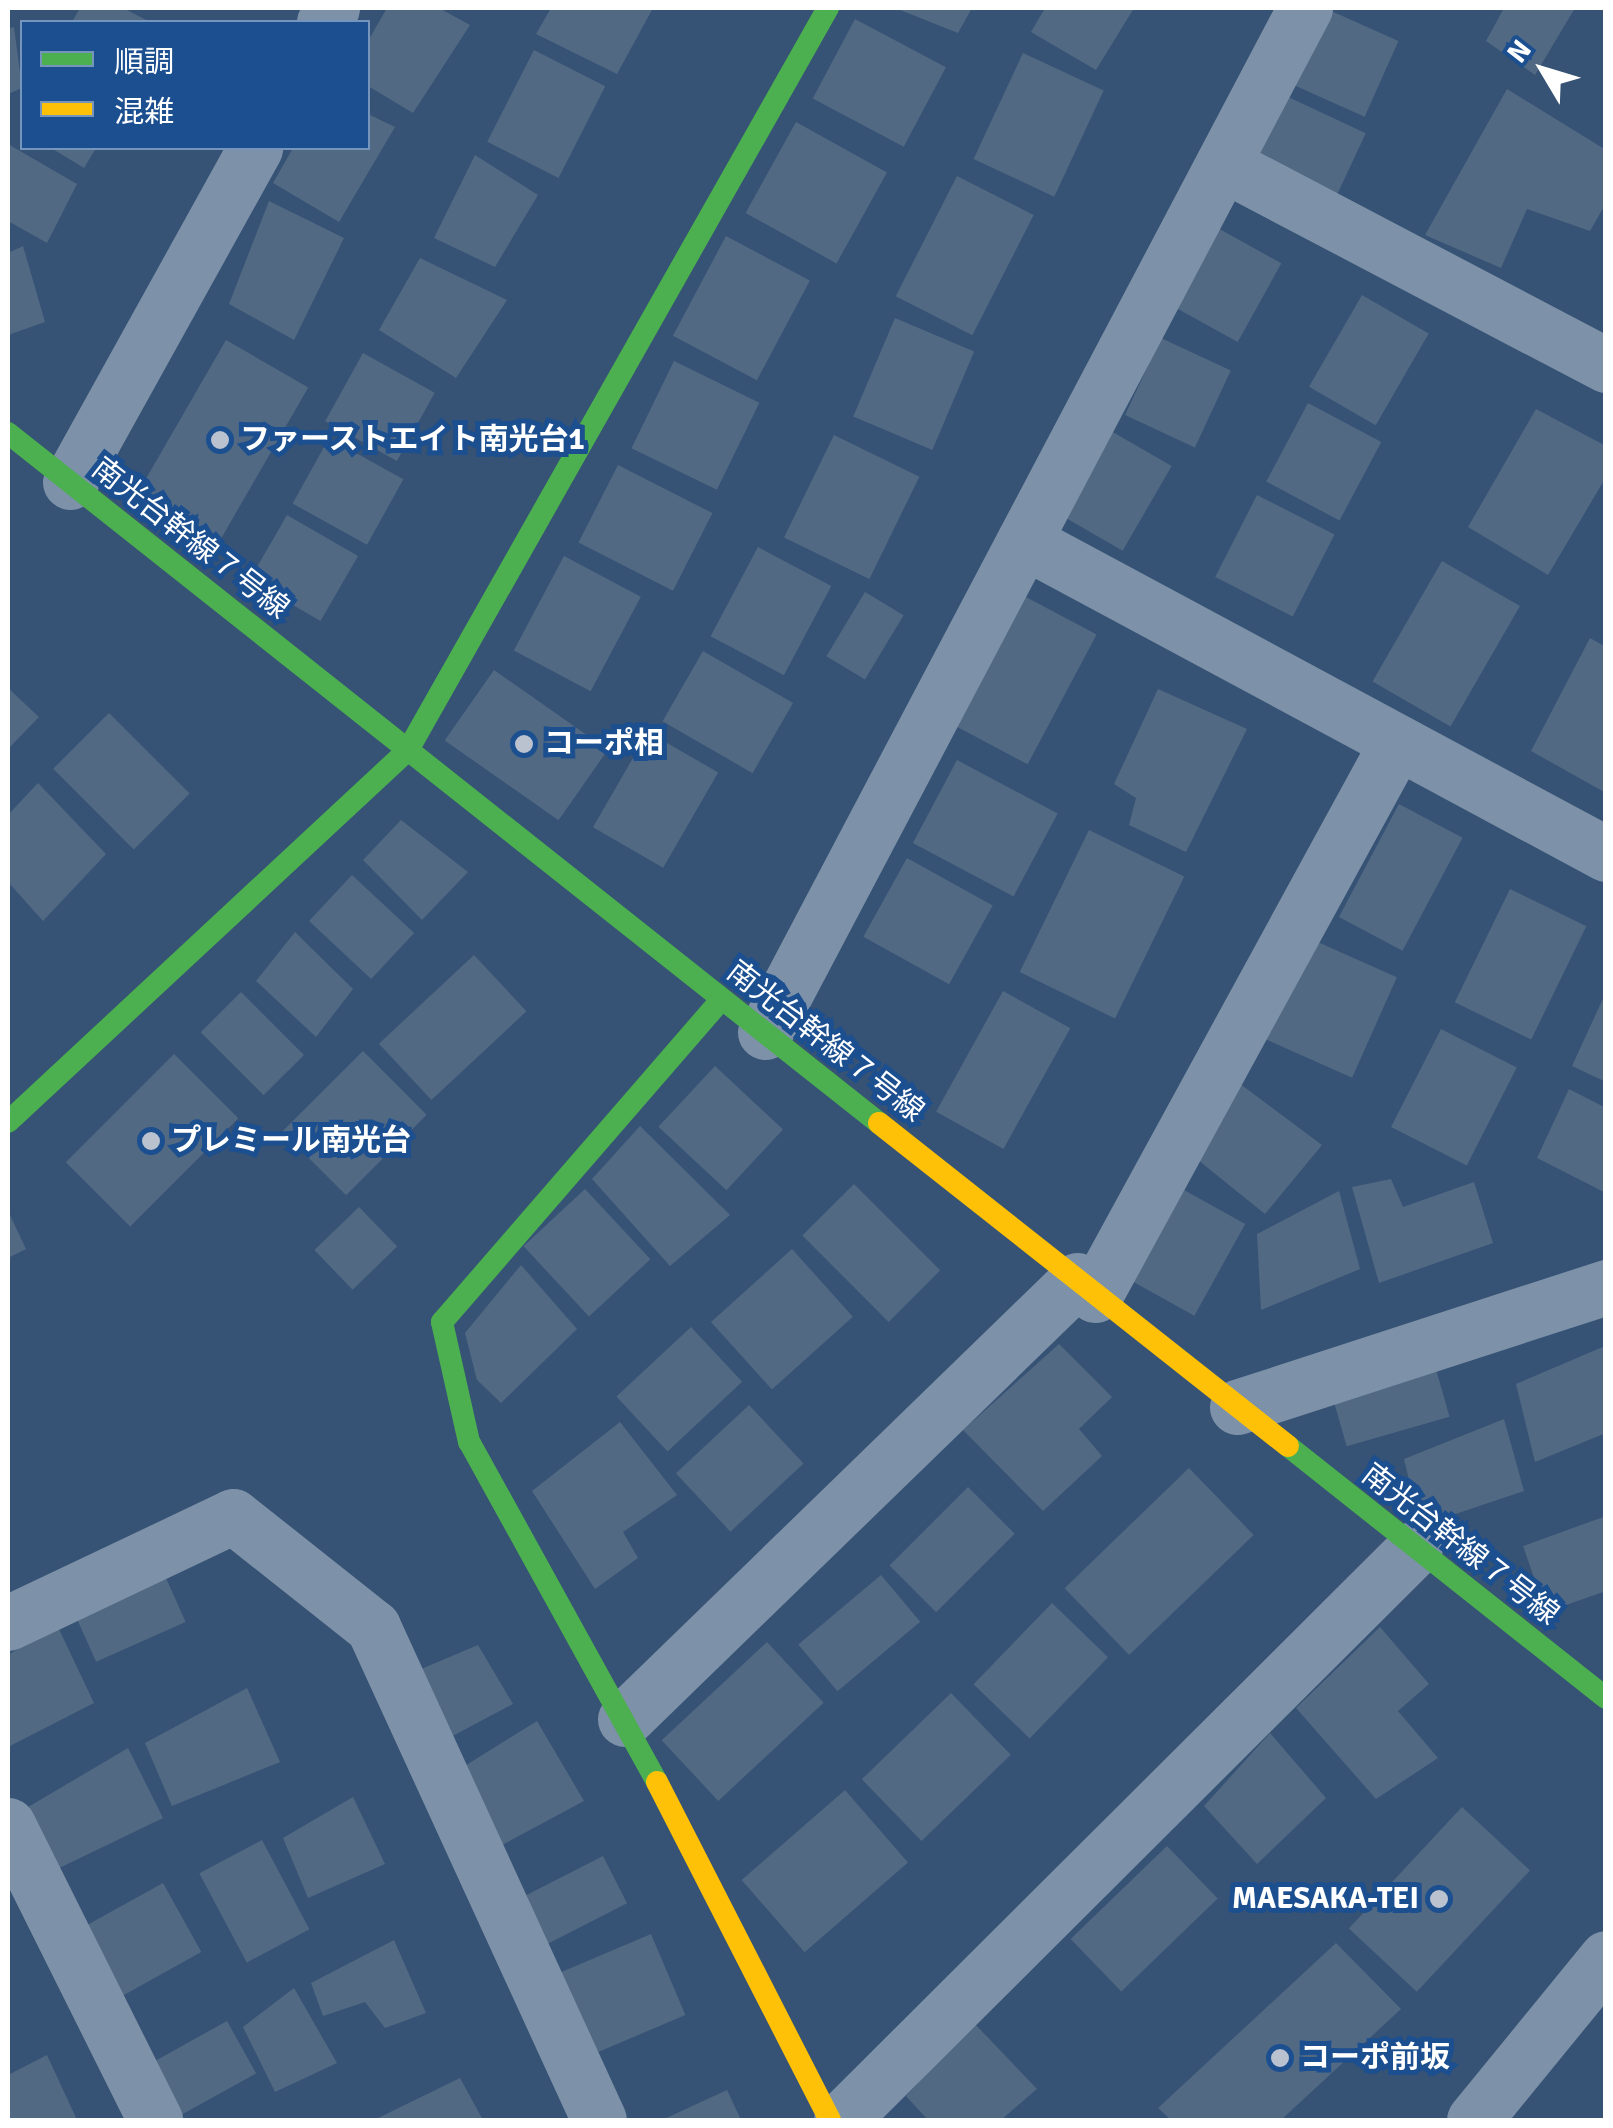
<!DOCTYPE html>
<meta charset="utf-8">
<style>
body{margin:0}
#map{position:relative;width:1613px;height:2128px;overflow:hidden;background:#365274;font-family:Signika,"Noto Sans JP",sans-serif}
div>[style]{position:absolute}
.building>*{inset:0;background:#526984;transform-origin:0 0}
.street>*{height:55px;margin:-27.5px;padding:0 27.5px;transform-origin:27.5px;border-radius:27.5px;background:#7d92a8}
.fast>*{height:22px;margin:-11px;padding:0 11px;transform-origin:11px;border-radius:11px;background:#4caf50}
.slow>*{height:22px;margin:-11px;padding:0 11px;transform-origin:11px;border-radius:11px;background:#ffc107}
.dots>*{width:28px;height:28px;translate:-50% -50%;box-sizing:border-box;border:5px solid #1b4f8f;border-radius:50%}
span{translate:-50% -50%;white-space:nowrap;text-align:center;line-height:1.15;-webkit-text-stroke:10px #1b4f8f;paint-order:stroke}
.poi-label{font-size:30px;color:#fff;font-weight:700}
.left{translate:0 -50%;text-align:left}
.right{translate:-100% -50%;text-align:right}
.street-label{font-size:30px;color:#fff}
.frame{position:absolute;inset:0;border:10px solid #fff;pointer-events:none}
.legend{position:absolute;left:20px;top:20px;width:350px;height:130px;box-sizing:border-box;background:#1b4f8f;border:2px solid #7695bc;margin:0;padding:12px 18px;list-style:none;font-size:30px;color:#fff}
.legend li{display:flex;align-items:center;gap:20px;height:50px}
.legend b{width:50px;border:2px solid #7695bc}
.north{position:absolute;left:1493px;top:20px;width:100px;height:100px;-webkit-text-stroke:8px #1b4f8f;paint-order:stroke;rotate:308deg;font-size:28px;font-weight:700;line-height:40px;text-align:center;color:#fff}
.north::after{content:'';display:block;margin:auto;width:35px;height:45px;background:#fff;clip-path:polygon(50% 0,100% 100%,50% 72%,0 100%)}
</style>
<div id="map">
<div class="building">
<i style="clip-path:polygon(80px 8px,123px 8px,150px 22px,72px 22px)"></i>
<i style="clip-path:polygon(387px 8px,439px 8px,470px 25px,413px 113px,368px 86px,368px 41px)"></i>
<i style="clip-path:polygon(551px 8px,653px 8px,617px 74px,536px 34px)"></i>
<i style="clip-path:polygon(895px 8px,972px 8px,958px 33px)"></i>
<i style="clip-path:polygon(1045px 8px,1134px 8px,1096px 70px,1031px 32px)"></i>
<i style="clip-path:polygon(1504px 8px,1575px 8px,1535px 75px,1486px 41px)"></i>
<i style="left:1329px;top:10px;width:76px;height:83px;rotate:24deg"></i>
<i style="left:855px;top:19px;width:103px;height:90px;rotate:28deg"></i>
<i style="clip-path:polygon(14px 27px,22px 88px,8px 94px,8px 29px)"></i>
<i style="left:534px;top:50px;width:80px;height:103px;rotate:27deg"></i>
<i style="left:1023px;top:53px;width:89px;height:117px;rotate:25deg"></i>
<i style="clip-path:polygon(1507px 89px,1606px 150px,1606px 203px,1590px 231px,1527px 209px,1501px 268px,1425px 235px)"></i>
<i style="left:1286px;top:96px;width:88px;height:68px;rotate:25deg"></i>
<i style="clip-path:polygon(368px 114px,395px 127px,339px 222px,273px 183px,293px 148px,368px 148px)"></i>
<i style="left:796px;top:122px;width:104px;height:104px;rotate:29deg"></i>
<i style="clip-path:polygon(8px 144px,77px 184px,47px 243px,8px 221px)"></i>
<i style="clip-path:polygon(51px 148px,96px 148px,84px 168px)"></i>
<i style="clip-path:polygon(475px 155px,538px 195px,495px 267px,434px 238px)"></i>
<i style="left:957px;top:176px;width:86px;height:135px;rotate:27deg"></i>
<i style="clip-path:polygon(269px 201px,344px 238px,294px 340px,229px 304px)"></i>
<i style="left:1214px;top:226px;width:77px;height:90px;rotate:29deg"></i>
<i style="left:726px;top:236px;width:95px;height:113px;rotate:28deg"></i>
<i style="clip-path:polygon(23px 246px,45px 322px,8px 335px,8px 253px)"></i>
<i style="clip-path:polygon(420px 258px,507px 300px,456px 378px,379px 330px)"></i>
<i style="left:1362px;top:295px;width:77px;height:106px;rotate:30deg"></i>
<i style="left:895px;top:318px;width:86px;height:107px;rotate:23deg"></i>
<i style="left:1161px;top:338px;width:77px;height:85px;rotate:25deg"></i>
<i style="left:226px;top:340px;width:95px;height:180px;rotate:30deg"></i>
<i style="left:363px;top:353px;width:82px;height:78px;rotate:29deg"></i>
<i style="left:674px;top:361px;width:95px;height:97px;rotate:26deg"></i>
<i style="left:1308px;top:403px;width:83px;height:89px;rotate:28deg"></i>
<i style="clip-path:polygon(1536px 409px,1606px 446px,1606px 477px,1548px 575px,1468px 527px)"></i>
<i style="left:1111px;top:431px;width:70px;height:98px;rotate:30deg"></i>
<i style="left:834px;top:435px;width:95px;height:114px;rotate:26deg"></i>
<i style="left:329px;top:438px;width:85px;height:75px;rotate:29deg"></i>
<i style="left:618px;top:465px;width:106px;height:87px;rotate:27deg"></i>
<i style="left:1257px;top:495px;width:87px;height:92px;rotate:27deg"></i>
<i style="left:287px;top:515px;width:82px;height:75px;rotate:30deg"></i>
<i style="left:758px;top:547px;width:83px;height:101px;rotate:28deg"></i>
<i style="left:564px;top:556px;width:87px;height:107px;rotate:28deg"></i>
<i style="left:1442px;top:561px;width:90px;height:139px;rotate:30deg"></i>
<i style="left:865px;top:592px;width:45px;height:75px;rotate:31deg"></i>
<i style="left:1026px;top:597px;width:80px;height:147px;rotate:28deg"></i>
<i style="clip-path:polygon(1590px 638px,1606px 647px,1606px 793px,1531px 751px)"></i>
<i style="left:703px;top:651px;width:104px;height:81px;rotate:30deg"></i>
<i style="left:494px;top:670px;width:139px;height:86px;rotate:35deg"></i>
<i style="clip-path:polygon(8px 688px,39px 717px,8px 749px)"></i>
<i style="clip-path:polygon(1158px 689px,1247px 729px,1186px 852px,1129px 825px,1136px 798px,1114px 784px)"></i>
<i style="left:109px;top:713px;width:114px;height:79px;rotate:45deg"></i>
<i style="left:648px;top:732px;width:81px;height:110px;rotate:30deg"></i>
<i style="left:957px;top:760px;width:114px;height:94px;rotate:28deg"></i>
<i style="clip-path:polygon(38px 783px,106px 854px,43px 921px,8px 882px,8px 815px)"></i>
<i style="left:1399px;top:804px;width:72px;height:128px;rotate:28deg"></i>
<i style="clip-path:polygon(401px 820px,468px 872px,422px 920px,363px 860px)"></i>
<i style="left:1089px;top:830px;width:106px;height:158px;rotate:26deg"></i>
<i style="left:907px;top:858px;width:98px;height:90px;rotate:29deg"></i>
<i style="left:352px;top:875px;width:85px;height:63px;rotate:43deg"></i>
<i style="left:1510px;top:889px;width:85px;height:126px;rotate:26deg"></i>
<i style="clip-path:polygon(295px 932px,353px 989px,316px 1037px,256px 981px)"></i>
<i style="left:1311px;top:939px;width:94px;height:110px;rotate:24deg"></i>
<i style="left:474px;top:955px;width:77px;height:130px;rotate:47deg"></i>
<i style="left:1003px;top:991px;width:77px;height:138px;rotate:29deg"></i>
<i style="left:241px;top:992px;width:89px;height:57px;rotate:45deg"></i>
<i style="clip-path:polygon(1606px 992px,1606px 1082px,1572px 1066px)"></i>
<i style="left:1441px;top:1029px;width:85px;height:110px;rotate:27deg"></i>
<i style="left:363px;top:1051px;width:90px;height:114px;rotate:45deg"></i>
<i style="left:174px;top:1054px;width:91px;height:153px;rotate:45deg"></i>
<i style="left:715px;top:1066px;width:93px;height:83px;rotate:43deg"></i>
<i style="clip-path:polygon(1239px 1083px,1322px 1145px,1265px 1214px,1198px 1160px)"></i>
<i style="clip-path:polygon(1569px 1089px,1606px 1108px,1606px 1193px,1537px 1158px)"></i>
<i style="clip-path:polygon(640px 1126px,730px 1215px,670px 1266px,592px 1179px)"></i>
<i style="clip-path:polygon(1391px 1179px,1403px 1207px,1474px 1182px,1493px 1243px,1379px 1283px,1352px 1187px)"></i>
<i style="left:854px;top:1184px;width:122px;height:73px;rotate:45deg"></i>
<i style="left:585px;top:1189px;width:96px;height:84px;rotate:47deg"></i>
<i style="left:1184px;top:1190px;width:70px;height:105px;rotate:29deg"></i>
<i style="clip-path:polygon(1339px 1191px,1360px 1269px,1261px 1310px,1257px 1234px)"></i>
<i style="left:359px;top:1207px;width:55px;height:62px;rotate:46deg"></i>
<i style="clip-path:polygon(8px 1211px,26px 1249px,8px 1258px)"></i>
<i style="left:792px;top:1249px;width:91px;height:109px;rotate:48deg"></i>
<i style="clip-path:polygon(521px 1265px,577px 1329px,501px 1403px,477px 1380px,465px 1333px)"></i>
<i style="left:691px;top:1327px;width:75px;height:102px;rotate:47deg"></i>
<i style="clip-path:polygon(1059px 1344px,1112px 1397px,1079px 1429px,1102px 1456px,1043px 1511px,963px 1430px)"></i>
<i style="clip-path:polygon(1605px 1346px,1606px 1433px,1535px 1462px,1516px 1384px)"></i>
<i style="left:1433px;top:1359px;width:60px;height:107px;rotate:74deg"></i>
<i style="left:749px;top:1405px;width:80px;height:100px;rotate:47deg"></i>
<i style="clip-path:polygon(1504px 1419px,1524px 1491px,1420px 1526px,1404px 1459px)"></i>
<i style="clip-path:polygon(620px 1422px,677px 1495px,623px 1532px,638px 1558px,595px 1589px,532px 1491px)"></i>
<i style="left:1189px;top:1468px;width:93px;height:173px;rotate:46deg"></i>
<i style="left:968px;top:1487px;width:66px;height:111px;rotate:45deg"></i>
<i style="clip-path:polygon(1606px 1516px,1606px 1591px,1546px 1612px,1523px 1546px)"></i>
<i style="left:162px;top:1569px;width:58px;height:98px;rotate:66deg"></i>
<i style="left:881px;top:1575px;width:61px;height:108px;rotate:50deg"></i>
<i style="left:1052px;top:1603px;width:78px;height:113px;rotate:44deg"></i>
<i style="clip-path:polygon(57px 1625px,94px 1703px,8px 1747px,8px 1655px)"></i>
<i style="clip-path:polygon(1380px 1627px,1429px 1684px,1398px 1711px,1438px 1758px,1376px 1799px,1296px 1708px)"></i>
<i style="left:767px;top:1642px;width:83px;height:144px;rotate:47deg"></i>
<i style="clip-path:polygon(478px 1645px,513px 1704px,445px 1740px,414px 1672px)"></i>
<i style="clip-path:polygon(247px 1688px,280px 1762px,172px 1806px,145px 1743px)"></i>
<i style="left:951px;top:1693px;width:86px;height:124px;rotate:46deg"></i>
<i style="clip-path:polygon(537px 1721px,584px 1801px,491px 1851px,455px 1772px)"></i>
<i style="clip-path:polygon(1270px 1733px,1326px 1798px,1257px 1864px,1204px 1806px)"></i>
<i style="clip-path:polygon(128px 1748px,163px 1818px,49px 1873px,18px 1813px)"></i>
<i style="left:845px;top:1790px;width:96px;height:137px;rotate:49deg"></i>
<i style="clip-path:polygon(353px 1797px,385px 1864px,308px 1898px,283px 1838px)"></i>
<i style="left:1462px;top:1807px;width:93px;height:166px;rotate:43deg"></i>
<i style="left:262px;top:1840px;width:101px;height:71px;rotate:62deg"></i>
<i style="left:1167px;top:1846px;width:73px;height:134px;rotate:46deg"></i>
<i style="left:603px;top:1856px;width:53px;height:89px;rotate:63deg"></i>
<i style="left:163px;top:1883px;width:79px;height:94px;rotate:61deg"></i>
<i style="left:651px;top:1934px;width:88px;height:105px;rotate:67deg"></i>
<i style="clip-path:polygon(394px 1940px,426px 2013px,385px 2028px,365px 2002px,323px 2016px,311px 1983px)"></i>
<i style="clip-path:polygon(1336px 1943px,1401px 2009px,1281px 2120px,1171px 2120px,1158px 2108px)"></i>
<i style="clip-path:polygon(294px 1988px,337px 2063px,275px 2092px,243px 2027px)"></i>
<i style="left:227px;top:2021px;width:60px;height:90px;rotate:61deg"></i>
<i style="clip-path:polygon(974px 2023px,1037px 2089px,1001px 2120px,928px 2120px,906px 2096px)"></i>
<i style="clip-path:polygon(47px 2055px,77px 2120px,8px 2120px,8px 2075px)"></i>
<i style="clip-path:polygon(460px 2078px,483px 2120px,374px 2120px)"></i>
<i style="clip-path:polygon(727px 2090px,741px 2120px,662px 2120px)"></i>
</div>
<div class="street">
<i style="left:324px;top:22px;width:16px;rotate:-60deg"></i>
<i style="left:1223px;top:164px;width:433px;rotate:27.7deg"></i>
<i style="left:70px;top:482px;width:382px;rotate:-61deg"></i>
<i style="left:1024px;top:541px;width:661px;rotate:28.27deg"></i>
<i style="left:765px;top:1032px;width:1158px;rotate:-62.2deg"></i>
<i style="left:1095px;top:1295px;width:630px;rotate:-61.36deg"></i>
<i style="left:1237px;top:1407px;width:388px;rotate:-18deg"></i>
<i style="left:8px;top:1623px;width:249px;rotate:-25.4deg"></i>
<i style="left:233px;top:1516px;width:179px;rotate:38.4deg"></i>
<i style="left:373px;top:1627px;width:542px;rotate:65.37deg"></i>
<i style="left:625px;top:1719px;width:630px;rotate:-44.16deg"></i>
<i style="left:8px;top:1825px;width:330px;rotate:63.5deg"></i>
<i style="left:841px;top:2120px;width:810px;rotate:-44.9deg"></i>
<i style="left:1474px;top:2120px;width:209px;rotate:-50.8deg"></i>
</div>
<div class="fast">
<i style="left:8px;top:433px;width:1111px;rotate:38.39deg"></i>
<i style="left:8px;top:1122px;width:546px;rotate:-42.92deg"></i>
<i style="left:408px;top:750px;width:853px;rotate:-60.49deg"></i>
<i style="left:1288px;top:1446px;width:406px;rotate:38.4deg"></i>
<i style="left:657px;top:1782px;width:389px;rotate:-118.9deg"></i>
<i style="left:469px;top:1442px;width:123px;rotate:-102.7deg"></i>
<i style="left:442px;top:1322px;width:427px;rotate:-49.1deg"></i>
</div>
<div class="slow">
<i style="left:879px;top:1123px;width:521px;rotate:38.3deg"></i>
<i style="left:657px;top:1782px;width:380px;rotate:62.9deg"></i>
</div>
<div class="dots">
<i style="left:220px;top:440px;background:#b9c2ce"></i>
<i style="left:524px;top:744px;background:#b9c2ce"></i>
<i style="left:151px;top:1141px;background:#b9c2ce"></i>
<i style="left:1439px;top:1899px;background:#b9c2ce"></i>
<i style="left:1280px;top:2058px;background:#b9c2ce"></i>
</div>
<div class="poi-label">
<span class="left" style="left:240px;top:440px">ファーストエイト南光台1</span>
<span class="left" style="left:544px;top:744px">コーポ相</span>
<span class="left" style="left:171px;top:1141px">プレミール南光台</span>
<span class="right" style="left:1419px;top:1899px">MAESAKA-TEI</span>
<span class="left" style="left:1300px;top:2058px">コーポ前坂</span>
</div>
<div class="street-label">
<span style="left:190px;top:539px;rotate:38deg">南光台幹線７号線</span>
<span style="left:825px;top:1042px;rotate:38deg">南光台幹線７号線</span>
<span style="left:1460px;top:1545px;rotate:38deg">南光台幹線７号線</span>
</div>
<div class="frame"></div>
<ul class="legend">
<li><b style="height:12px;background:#4caf50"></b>順調</li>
<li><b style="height:12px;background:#ffc107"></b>混雑</li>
</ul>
<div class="north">N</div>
</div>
